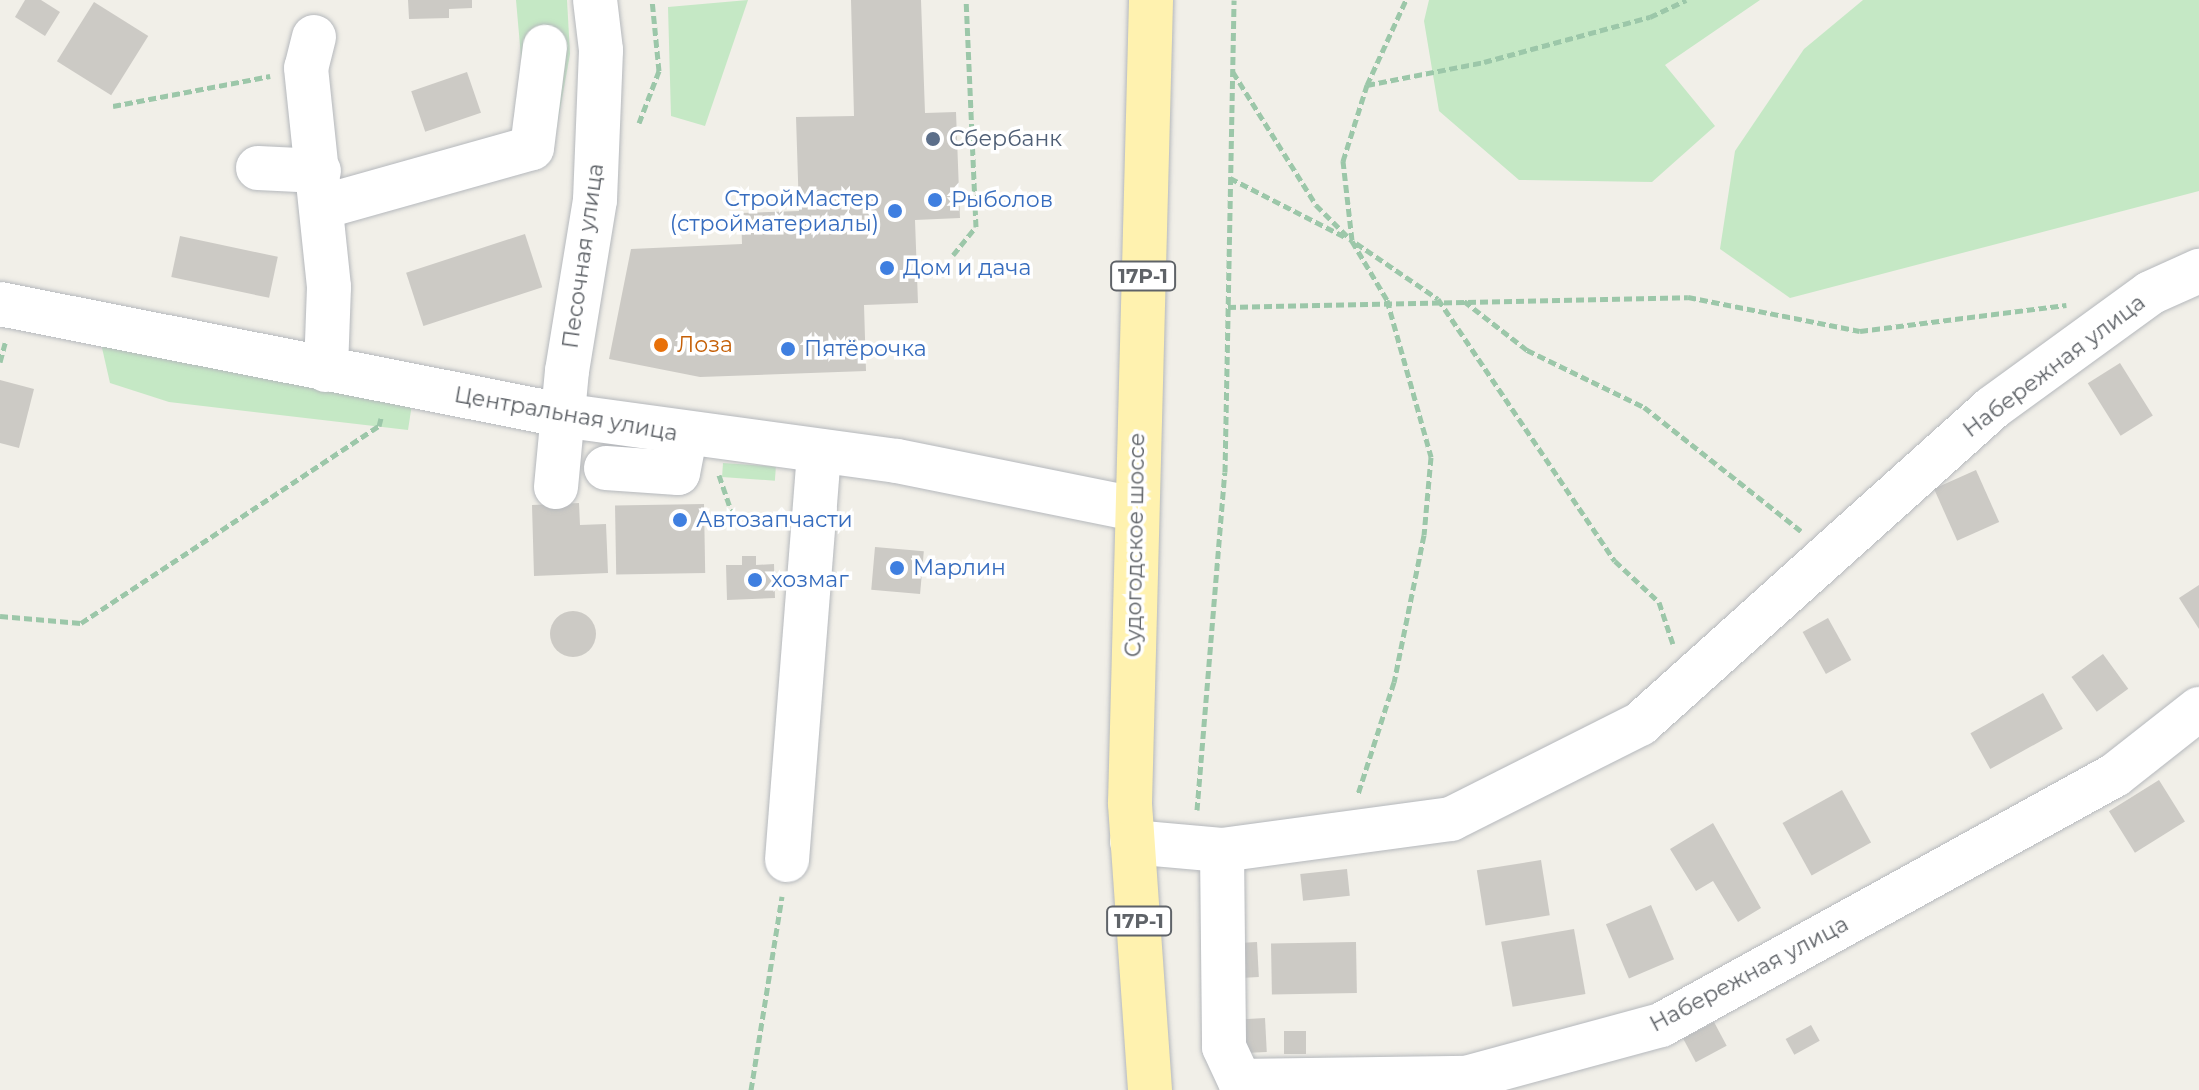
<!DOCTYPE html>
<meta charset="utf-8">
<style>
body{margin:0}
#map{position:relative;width:2199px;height:1090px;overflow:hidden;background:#f1efe8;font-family:Montserrat,sans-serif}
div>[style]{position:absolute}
.green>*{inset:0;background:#c5e8c5;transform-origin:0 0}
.building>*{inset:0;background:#cccac5;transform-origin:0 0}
.round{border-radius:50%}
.path>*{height:5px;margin-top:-2.5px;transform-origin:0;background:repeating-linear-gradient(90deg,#9cc7a9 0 8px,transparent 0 12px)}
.roads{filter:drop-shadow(0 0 2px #b5b8bc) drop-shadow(0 0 2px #b5b8bc)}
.minor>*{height:44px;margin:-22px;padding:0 22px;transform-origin:22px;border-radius:22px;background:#fff}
.major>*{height:44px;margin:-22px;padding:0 22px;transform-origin:22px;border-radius:22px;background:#fff2af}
.dots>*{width:22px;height:22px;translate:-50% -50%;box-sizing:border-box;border:4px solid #fff;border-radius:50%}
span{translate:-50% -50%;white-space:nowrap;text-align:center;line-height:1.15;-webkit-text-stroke:7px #fff;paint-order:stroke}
.shield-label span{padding:2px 6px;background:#fff;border:2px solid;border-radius:6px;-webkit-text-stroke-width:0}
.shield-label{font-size:20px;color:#5f6368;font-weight:700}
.service-label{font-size:22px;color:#4e5e75}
.left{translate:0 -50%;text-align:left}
.shop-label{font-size:22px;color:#366cbe}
.right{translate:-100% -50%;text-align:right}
.street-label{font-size:22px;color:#5f6368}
.food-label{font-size:22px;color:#c56008}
</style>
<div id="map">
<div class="green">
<i style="clip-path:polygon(516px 0,567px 0,570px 54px,554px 143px,521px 57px)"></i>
<i style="clip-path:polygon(748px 0,705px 126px,671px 116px,668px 7px)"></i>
<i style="clip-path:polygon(1429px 0,1760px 0,1665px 65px,1715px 126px,1652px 182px,1519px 180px,1439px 111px,1424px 21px)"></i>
<i style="clip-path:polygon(1863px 0,2199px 0,2199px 191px,1790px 298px,1720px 249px,1735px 151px,1804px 49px)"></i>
<i style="clip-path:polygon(100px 339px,412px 404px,408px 430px,169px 402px,110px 383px)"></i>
<i style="left:723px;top:463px;width:53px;height:14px;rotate:4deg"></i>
</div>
<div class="building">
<i style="clip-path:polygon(25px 0,41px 0,60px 12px,45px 36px,15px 17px)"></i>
<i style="clip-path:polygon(408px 0,472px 0,472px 8px,449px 9px,449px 18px,409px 19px)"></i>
<i style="clip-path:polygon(851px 0,921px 0,925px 113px,956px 112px,960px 218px,915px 220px,918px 303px,864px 305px,866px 371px,700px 377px,609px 359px,631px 249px,742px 244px,741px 213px,799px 211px,796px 117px,854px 116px)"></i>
<i style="left:94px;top:2px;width:64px;height:70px;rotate:32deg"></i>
<i style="left:467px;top:72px;width:43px;height:59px;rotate:71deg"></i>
<i style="left:525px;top:234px;width:56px;height:125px;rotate:72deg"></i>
<i style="left:180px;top:236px;width:100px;height:42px;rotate:12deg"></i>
<i style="left:2120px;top:363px;width:62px;height:38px;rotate:58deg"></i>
<i style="clip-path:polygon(0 380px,34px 389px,19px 448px,0 443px)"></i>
<i style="left:1976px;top:470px;width:57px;height:46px;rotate:66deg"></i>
<i style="clip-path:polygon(579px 503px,580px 525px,606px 524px,608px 573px,534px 576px,532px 505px)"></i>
<i style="left:704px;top:504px;width:69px;height:89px;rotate:89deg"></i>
<i style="left:875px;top:547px;width:49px;height:43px;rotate:5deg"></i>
<i style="clip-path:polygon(742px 556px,756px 556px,756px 565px,774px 564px,775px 598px,727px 600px,726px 565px,742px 565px)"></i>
<i style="clip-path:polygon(2199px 585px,2199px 629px,2179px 598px)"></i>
<i class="round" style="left:550px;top:611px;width:46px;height:46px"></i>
<i style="left:1828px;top:618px;width:48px;height:29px;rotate:61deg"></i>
<i style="left:2103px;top:654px;width:43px;height:39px;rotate:54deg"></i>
<i style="left:2043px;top:693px;width:41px;height:83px;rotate:61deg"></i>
<i style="left:2159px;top:780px;width:49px;height:59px;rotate:58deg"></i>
<i style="left:1842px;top:790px;width:60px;height:68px;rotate:61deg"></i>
<i style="clip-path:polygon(1713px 823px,1761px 908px,1738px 922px,1713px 881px,1696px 891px,1670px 849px)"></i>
<i style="left:1541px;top:860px;width:56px;height:65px;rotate:81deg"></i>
<i style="left:1347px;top:869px;width:27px;height:47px;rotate:84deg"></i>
<i style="left:1651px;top:905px;width:59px;height:49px;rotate:67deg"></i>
<i style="left:1574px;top:929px;width:66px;height:74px;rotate:80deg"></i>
<i style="left:1257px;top:942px;width:35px;height:19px;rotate:87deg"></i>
<i style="left:1356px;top:942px;width:51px;height:85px;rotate:89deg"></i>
<i style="left:1265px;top:1018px;width:34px;height:22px;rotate:87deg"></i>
<i style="left:1714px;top:1022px;width:27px;height:35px;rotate:62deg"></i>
<i style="left:1811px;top:1025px;width:18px;height:29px;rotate:61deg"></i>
<i style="left:1306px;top:1031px;width:23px;height:22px;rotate:90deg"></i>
</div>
<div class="path">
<i style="left:1233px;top:72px;width:157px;rotate:58deg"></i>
<i style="left:1316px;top:205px;width:51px;rotate:45deg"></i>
<i style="left:1352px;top:241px;width:69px;rotate:59.3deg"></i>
<i style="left:1387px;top:300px;width:163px;rotate:74.3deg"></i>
<i style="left:1431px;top:457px;width:78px;rotate:95.1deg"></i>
<i style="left:1424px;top:535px;width:150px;rotate:101.5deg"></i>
<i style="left:1394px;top:682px;width:118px;rotate:107.8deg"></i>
<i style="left:1367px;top:85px;width:119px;rotate:-11.1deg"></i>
<i style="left:1484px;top:62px;width:172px;rotate:-15.2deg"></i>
<i style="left:1650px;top:17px;width:40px;rotate:-25deg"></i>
<i style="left:113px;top:106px;width:160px;rotate:-10.8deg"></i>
<i style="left:639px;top:123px;width:56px;rotate:-69deg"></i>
<i style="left:659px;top:71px;width:71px;rotate:-95.6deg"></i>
<i style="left:1230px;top:178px;width:131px;rotate:27.1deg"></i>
<i style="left:1352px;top:240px;width:80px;rotate:-96.5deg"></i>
<i style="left:1343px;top:161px;width:80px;rotate:-72.5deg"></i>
<i style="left:1367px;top:85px;width:94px;rotate:-65.4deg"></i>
<i style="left:1356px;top:243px;width:99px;rotate:34.3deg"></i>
<i style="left:1438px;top:299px;width:316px;rotate:56deg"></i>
<i style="left:1615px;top:561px;width:60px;rotate:43deg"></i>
<i style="left:1659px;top:602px;width:44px;rotate:71.6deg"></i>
<i style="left:953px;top:255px;width:36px;rotate:-51deg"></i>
<i style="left:976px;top:227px;width:227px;rotate:-92.5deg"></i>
<i style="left:1464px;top:301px;width:80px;rotate:37.9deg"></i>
<i style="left:1527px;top:350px;width:130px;rotate:26deg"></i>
<i style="left:1644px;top:407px;width:200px;rotate:38.3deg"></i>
<i style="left:1228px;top:307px;width:460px;rotate:-1.2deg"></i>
<i style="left:1688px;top:297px;width:175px;rotate:11.2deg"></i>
<i style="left:1860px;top:331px;width:208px;rotate:-7.2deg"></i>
<i style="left:0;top:362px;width:20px;rotate:-75deg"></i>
<i style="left:719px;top:475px;width:53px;rotate:71.2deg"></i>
<i style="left:0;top:616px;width:81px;rotate:4.9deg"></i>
<i style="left:81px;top:623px;width:357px;rotate:-33.5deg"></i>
<i style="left:379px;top:426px;width:8px;rotate:-76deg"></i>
<i style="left:1197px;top:810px;width:339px;rotate:-85.3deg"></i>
<i style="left:1225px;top:472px;width:472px;rotate:-88.9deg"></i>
<i style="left:751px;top:1090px;width:196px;rotate:-80.9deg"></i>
</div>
<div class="roads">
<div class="minor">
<i style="left:314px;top:37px;width:32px;rotate:104deg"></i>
<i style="left:306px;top:68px;width:220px;rotate:84deg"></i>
<i style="left:329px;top:287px;width:83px;rotate:92.1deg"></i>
<i style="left:258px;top:168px;width:61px;rotate:2.8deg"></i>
<i style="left:322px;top:207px;width:218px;rotate:-15.7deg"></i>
<i style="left:532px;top:148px;width:102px;rotate:-82.7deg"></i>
<i style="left:0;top:304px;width:572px;rotate:11.19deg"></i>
<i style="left:561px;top:415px;width:339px;rotate:7.8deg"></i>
<i style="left:897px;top:461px;width:243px;rotate:11.4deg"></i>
<i style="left:606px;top:468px;width:72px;rotate:4deg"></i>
<i style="left:678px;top:473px;width:38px;rotate:-79deg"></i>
<i style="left:556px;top:487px;width:117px;rotate:-84.6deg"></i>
<i style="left:567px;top:371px;width:173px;rotate:-80.7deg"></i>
<i style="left:595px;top:200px;width:150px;rotate:-87.7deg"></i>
<i style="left:601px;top:50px;width:50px;rotate:-96.8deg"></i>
<i style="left:1132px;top:842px;width:90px;rotate:5.1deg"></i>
<i style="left:1222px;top:850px;width:231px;rotate:-7.7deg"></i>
<i style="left:1451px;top:819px;width:212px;rotate:-26.7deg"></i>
<i style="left:1640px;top:724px;width:473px;rotate:-41.9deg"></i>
<i style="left:1992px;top:408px;width:195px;rotate:-36deg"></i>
<i style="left:2150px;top:293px;width:54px;rotate:-24.2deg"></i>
<i style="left:1222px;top:850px;width:197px;rotate:89.4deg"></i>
<i style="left:1224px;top:1047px;width:38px;rotate:65deg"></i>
<i style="left:1240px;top:1081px;width:226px;rotate:-0.8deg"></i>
<i style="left:1466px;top:1078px;width:202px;rotate:-15.2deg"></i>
<i style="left:1661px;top:1025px;width:518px;rotate:-28.84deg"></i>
<i style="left:2115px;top:775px;width:107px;rotate:-38.2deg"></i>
<i style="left:787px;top:860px;width:410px;rotate:-85.5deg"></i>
</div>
<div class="major">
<i style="left:1150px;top:1090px;width:288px;rotate:-94deg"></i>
<i style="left:1130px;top:803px;width:803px;rotate:-88.5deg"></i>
</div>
</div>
<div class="dots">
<i style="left:933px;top:139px;background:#5c6f8a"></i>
<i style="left:935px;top:200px;background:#3f7fe0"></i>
<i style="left:895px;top:211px;background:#3f7fe0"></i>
<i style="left:887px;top:268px;background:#3f7fe0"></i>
<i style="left:661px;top:345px;background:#e8710a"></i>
<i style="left:788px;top:349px;background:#3f7fe0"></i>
<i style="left:680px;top:520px;background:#3f7fe0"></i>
<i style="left:897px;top:568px;background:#3f7fe0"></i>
<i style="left:755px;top:580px;background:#3f7fe0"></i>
</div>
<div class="shield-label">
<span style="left:1143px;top:276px">17Р-1</span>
<span style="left:1139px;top:921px">17Р-1</span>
</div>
<div class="service-label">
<span class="left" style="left:949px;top:139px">Сбербанк</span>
</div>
<div class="shop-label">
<span class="right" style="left:879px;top:211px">СтройМастер<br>(стройматериалы)</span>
<span class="left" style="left:951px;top:200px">Рыболов</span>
<span class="left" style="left:903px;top:268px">Дом и дача</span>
<span class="left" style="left:804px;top:349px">Пятёрочка</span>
<span class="left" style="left:696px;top:520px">Автозапчасти</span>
<span class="left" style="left:913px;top:568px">Марлин</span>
<span class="left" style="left:771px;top:580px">хозмаг</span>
</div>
<div class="street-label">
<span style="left:583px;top:256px;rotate:-82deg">Песочная улица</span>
<span style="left:2054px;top:366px;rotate:-37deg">Набережная улица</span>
<span style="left:566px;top:414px;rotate:10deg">Центральная улица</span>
<span style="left:1135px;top:545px;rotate:-89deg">Судогодское шоссе</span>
<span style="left:1749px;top:974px;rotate:-28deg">Набережная улица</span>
</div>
<div class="food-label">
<span class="left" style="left:677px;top:345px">Лоза</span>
</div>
</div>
